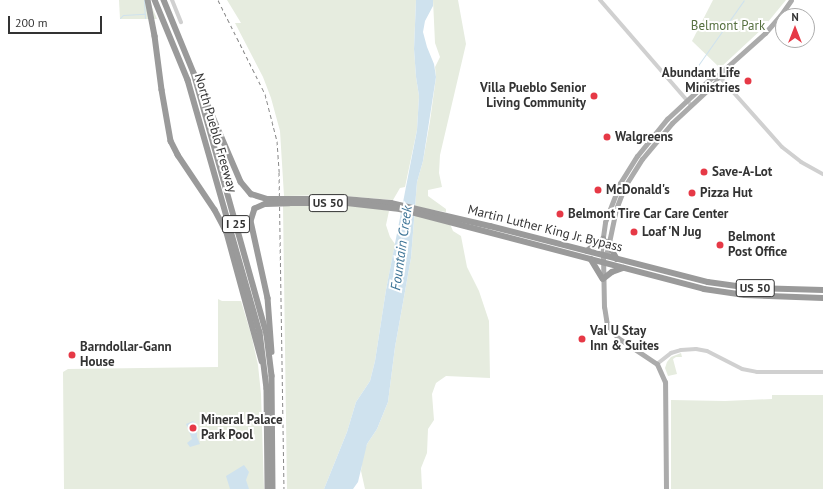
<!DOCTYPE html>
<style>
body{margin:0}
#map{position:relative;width:823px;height:489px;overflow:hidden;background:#fff;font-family:"PT Sans",sans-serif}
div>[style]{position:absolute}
.green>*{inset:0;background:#e6ecdf}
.water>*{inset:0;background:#cfe2ee}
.stream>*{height:1px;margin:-0.5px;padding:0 0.5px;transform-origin:0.5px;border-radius:0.5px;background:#cfe2ee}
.minor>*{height:4px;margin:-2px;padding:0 2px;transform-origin:2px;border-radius:2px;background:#d0d0d0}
.major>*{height:5px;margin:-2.5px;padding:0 2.5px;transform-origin:2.5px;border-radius:2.5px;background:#ababab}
.highway>*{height:5.5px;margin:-2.75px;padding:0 2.75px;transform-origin:2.75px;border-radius:2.75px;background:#9a9a9a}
.rail>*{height:1px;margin-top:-0.5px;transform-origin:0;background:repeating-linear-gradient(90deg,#888 0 4px,transparent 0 7px)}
.highway-bridge>*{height:5.5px;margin:-2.75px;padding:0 2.75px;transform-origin:2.75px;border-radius:2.75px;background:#9a9a9a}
.dots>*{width:11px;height:11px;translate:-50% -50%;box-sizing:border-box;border:2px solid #fff;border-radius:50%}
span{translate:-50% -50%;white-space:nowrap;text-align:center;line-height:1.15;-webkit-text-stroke:4px #fff;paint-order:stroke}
.shield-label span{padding:1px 3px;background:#fff;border:1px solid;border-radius:3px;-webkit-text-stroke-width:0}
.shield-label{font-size:12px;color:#333;font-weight:700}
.park-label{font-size:13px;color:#56703f}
.poi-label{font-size:13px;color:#333;font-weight:700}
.right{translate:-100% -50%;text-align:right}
.left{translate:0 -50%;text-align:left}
.street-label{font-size:13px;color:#333}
.water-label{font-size:14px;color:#3f7597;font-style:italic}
.north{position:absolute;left:775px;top:8px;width:40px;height:40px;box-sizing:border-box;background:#fff;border:1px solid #adadad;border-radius:50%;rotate:0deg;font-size:11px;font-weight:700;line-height:16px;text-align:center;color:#333}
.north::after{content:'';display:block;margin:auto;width:14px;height:18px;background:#e63946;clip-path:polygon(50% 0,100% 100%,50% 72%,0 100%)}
.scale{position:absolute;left:8px;top:16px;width:94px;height:18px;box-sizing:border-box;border:2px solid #333;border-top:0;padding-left:5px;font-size:12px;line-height:14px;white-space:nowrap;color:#333;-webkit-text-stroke:3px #fff;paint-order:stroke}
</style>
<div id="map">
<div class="green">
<i style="clip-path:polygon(119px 0,149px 0,157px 19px,120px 19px)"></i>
<i style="clip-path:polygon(227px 0,416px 0,414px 49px,416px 77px,419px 96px,417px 130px,405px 187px,400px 188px,393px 200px,332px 195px,284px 196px,280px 131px,271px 98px,263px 77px,235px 23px,241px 23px)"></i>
<i style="clip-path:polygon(433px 0,458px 0,466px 44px,440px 155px,439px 173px,442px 187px,428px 190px,428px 196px,446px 209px,446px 212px,422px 208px,450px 224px,453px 231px,461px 236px,467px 267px,479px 291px,489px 321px,490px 378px,446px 376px,436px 383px,432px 394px,434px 420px,428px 429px,427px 453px,421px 468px,422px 489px,365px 489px,361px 471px,363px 455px,367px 444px,377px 429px,388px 402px,395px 347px,411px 258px,417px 182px,423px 161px,430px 121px,436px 77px,435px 67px,440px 57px,435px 43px)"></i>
<i style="clip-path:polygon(713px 0,786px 0,763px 28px,720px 68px,692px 41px)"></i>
<i style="clip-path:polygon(335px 205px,368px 207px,389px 211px,386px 225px,390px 237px,395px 244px,386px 290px,375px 361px,370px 381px,356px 402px,347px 432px,324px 489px,287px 489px,283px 206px)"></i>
<i style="clip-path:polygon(218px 299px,222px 301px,241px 301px,251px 334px,258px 365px,261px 394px,264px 489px,64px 489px,63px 372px,68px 369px,218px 367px)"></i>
<i style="clip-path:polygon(681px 353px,682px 357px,676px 357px,673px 359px,677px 374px,668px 376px,665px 368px,667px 362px,671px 357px)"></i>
<i style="clip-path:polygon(772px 395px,823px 395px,823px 489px,671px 489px,671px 400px,725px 401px,772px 399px)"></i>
</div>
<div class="water">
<i style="clip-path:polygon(416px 0,433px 0,433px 6px,425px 21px,423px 32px,427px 47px,434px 64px,436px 77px,423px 161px,417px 182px,411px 258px,395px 347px,388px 402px,377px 429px,367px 444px,358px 482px,353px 489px,324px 489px,347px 432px,356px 402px,370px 381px,375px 361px,386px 290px,417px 130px,419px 96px,416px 77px,414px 49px)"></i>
<i style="clip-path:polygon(193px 421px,197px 425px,197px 437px,200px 444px,190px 447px,187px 443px,192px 439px,186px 424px)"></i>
<i style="clip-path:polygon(244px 465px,249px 472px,246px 480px,249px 489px,230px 489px,226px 476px)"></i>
</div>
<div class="stream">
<i style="left:144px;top:0;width:18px;rotate:87deg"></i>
<i style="left:120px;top:18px;width:4px;rotate:-45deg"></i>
<i style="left:123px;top:15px;width:22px;rotate:-3deg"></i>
<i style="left:692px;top:74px;width:90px;rotate:-54.9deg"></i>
</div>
<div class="minor">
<i style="left:172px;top:0;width:24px;rotate:68deg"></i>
<i style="left:600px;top:0;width:138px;rotate:49.1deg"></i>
<i style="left:718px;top:75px;width:96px;rotate:48.4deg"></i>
<i style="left:782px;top:147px;width:24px;rotate:38deg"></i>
<i style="left:801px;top:162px;width:25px;rotate:29deg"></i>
<i style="left:657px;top:364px;width:18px;rotate:-38deg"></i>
<i style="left:671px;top:353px;width:10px;rotate:-17deg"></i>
<i style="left:681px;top:350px;width:15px;rotate:-4deg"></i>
<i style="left:696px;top:349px;width:11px;rotate:10deg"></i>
<i style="left:707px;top:351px;width:39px;rotate:27deg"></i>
<i style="left:742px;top:369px;width:15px;rotate:11deg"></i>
<i style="left:757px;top:372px;width:66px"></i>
</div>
<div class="major">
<i style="left:603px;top:256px;width:6px;rotate:-45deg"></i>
<i style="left:607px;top:252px;width:44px;rotate:-78.2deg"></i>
<i style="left:616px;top:209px;width:25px;rotate:-69deg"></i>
<i style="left:625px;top:186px;width:32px;rotate:-58deg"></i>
<i style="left:642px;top:159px;width:47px;rotate:-50.2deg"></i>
<i style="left:672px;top:123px;width:60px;rotate:-43deg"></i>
<i style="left:716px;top:82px;width:7px;rotate:-74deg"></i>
<i style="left:666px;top:489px;width:107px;rotate:-90.5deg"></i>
<i style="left:665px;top:382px;width:20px;rotate:-114deg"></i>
<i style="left:657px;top:364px;width:47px;rotate:-146.3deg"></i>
<i style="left:618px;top:338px;width:17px;rotate:-130deg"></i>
<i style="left:607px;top:325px;width:18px;rotate:-99deg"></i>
<i style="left:604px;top:307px;width:51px;rotate:-91.1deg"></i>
<i style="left:603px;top:256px;width:5px;rotate:-112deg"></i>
<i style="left:601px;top:251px;width:29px;rotate:-82deg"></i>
<i style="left:605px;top:222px;width:42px;rotate:-69deg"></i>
<i style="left:620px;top:183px;width:32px;rotate:-58deg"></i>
<i style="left:637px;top:156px;width:48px;rotate:-51deg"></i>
<i style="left:667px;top:119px;width:60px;rotate:-43deg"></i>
<i style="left:711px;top:78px;width:8px;rotate:-23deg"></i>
<i style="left:718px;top:75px;width:63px;rotate:-41.8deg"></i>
<i style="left:765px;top:33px;width:23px;rotate:-49deg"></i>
<i style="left:780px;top:16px;width:19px;rotate:-55deg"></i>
</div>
<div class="highway">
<i style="left:148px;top:0;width:37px;rotate:79deg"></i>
<i style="left:155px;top:36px;width:54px;rotate:82.6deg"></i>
<i style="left:162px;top:90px;width:52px;rotate:80deg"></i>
<i style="left:171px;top:141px;width:16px;rotate:63deg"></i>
<i style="left:178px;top:155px;width:66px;rotate:56.1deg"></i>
<i style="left:215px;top:210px;width:26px;rotate:62deg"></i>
<i style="left:227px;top:233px;width:133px;rotate:74.7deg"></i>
<i style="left:155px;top:0;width:87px;rotate:67.6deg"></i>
<i style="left:188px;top:80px;width:262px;rotate:74.1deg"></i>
<i style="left:260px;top:332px;width:57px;rotate:83deg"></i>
<i style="left:267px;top:389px;width:100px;rotate:89.4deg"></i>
<i style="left:164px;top:0;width:79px;rotate:67.7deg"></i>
<i style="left:194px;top:73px;width:272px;rotate:74.4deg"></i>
<i style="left:267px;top:335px;width:41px;rotate:83deg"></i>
<i style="left:272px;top:376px;width:113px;rotate:89.5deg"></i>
<i style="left:202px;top:91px;width:99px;rotate:66.8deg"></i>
<i style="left:241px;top:182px;width:16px;rotate:50deg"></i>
<i style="left:251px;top:194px;width:17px;rotate:17deg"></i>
<i style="left:288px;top:199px;width:57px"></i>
<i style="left:345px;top:199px;width:46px;rotate:5deg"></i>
<i style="left:391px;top:203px;width:102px;rotate:13.1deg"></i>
<i style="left:490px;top:226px;width:225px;rotate:14.4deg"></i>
<i style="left:708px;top:282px;width:43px;rotate:7.9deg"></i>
<i style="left:751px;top:288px;width:72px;rotate:1.6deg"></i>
<i style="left:289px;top:203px;width:58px"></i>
<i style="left:347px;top:203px;width:53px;rotate:6.5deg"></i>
<i style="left:400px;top:209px;width:314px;rotate:14.7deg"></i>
<i style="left:704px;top:289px;width:41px;rotate:8.3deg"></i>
<i style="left:745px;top:295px;width:78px;rotate:2.2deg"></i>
<i style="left:266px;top:204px;width:12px;rotate:156deg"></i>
<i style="left:255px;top:209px;width:13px;rotate:108deg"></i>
<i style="left:251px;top:221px;width:79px;rotate:77.6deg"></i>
<i style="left:268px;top:298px;width:54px;rotate:85.8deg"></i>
<i style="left:608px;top:242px;width:19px;rotate:62deg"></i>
<i style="left:587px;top:251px;width:20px;rotate:-37deg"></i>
<i style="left:591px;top:259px;width:23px;rotate:59deg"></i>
<i style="left:603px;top:279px;width:11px;rotate:-38deg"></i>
<i style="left:612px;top:272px;width:12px;rotate:-20deg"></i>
</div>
<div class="rail">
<i style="left:218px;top:0;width:105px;rotate:63.4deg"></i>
<i style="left:265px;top:94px;width:49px;rotate:75.7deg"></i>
<i style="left:277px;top:141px;width:31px;rotate:86deg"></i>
<i style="left:279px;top:172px;width:317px;rotate:89.1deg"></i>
</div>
<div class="highway-bridge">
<i style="left:267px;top:199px;width:21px"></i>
<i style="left:266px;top:204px;width:23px;rotate:-2deg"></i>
</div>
<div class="dots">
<i style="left:748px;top:81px;background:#e63946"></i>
<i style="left:594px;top:96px;background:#e63946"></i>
<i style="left:607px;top:137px;background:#e63946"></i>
<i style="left:704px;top:172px;background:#e63946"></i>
<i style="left:598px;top:190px;background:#e63946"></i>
<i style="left:692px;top:193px;background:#e63946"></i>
<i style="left:560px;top:214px;background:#e63946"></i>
<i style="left:634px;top:232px;background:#e63946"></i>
<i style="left:720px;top:245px;background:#e63946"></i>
<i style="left:582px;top:339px;background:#e63946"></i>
<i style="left:72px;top:355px;background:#e63946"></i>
<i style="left:193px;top:428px;background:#e63946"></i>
</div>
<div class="shield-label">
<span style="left:328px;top:203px">US 50</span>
<span style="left:236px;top:224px">I 25</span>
<span style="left:755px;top:288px">US 50</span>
</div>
<div class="park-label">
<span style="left:728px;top:26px">Belmont Park</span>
</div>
<div class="poi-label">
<span class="right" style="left:740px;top:81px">Abundant Life<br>Ministries</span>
<span class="right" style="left:586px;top:96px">Villa Pueblo Senior<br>Living Community</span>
<span class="left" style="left:615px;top:137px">Walgreens</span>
<span class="left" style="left:712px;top:172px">Save-A-Lot</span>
<span class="left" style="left:606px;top:190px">McDonald's</span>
<span class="left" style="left:700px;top:193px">Pizza Hut</span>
<span class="left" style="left:568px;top:214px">Belmont Tire Car Care Center</span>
<span class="left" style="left:642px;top:232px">Loaf 'N Jug</span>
<span class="left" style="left:728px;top:245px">Belmont<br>Post Office</span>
<span class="left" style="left:590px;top:339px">Val U Stay<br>Inn &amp; Suites</span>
<span class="left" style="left:80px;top:355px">Barndollar-Gann<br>House</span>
<span class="left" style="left:201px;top:428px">Mineral Palace<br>Park Pool</span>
</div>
<div class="street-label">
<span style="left:215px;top:133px;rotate:74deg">North Pueblo Freeway</span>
<span style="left:545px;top:229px;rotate:14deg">Martin Luther King Jr. Bypass</span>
</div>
<div class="water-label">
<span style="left:401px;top:248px;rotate:-82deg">Fountain Creek</span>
</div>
<div class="north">N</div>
<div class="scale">200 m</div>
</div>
